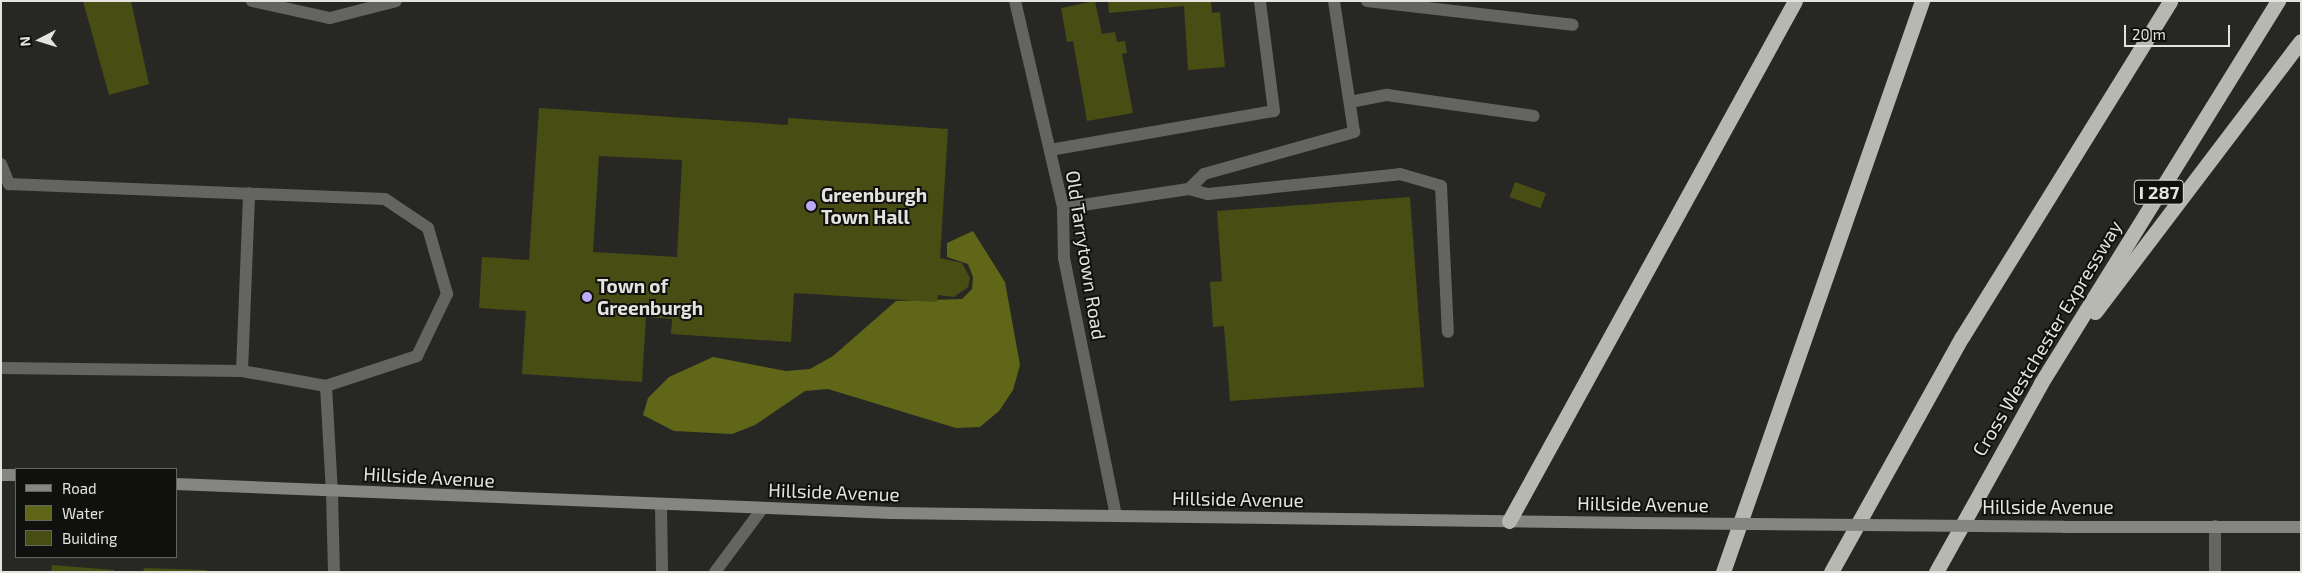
<!DOCTYPE html>
<style>
body{margin:0}
#map{position:relative;width:2302px;height:573px;overflow:hidden;background:#272823;font-family:"Exo 2",sans-serif}
div>[style]{position:absolute}
.water>*{inset:0;background:#606618}
.building>*{inset:0;background:#484d13;transform-origin:0 0}
.service>*{height:12px;margin:-6px;padding:0 6px;transform-origin:6px;border-radius:6px;background:#646461}
.minor>*{height:12px;margin:-6px;padding:0 6px;transform-origin:6px;border-radius:6px;background:#646461}
.secondary>*{height:12px;margin:-6px;padding:0 6px;transform-origin:6px;border-radius:6px;background:#858681}
.motorway>*{height:15px;margin:-7.5px;padding:0 7.5px;transform-origin:7.5px;border-radius:7.5px;background:#b7b8b1}
.secondary-bridge>*{height:12px;margin:-6px;padding:0 6px;transform-origin:6px;border-radius:6px;background:#858681}
.dots>*{width:14px;height:14px;translate:-50% -50%;box-sizing:border-box;border:2px solid #10110e;border-radius:50%}
span{translate:-50% -50%;white-space:nowrap;text-align:center;line-height:1.15;-webkit-text-stroke:4px #10110e;paint-order:stroke}
.shield-label span{padding:1px 4px;background:#10110e;border:1px solid;border-radius:4px;-webkit-text-stroke-width:0}
.shield-label{font-size:18px;color:#e3e4e0;font-weight:700}
.poi-label{font-size:19px;color:#e3e4e0;font-weight:700}
.left{translate:0 -50%;text-align:left}
.street-label{font-size:19px;color:#e3e4e0}
.frame{position:absolute;inset:0;border:2px solid #e3e4e0;pointer-events:none}
.legend{position:absolute;left:15px;top:468px;width:162px;height:90px;box-sizing:border-box;background:#10110e;border:1px solid #646562;margin:0;padding:6px 9px;list-style:none;font-size:15px;color:#e3e4e0}
.legend li{display:flex;align-items:center;gap:10px;height:25px}
.legend b{width:25px;border:1px solid #646562}
.north{position:absolute;left:15px;top:15px;width:50px;height:50px;-webkit-text-stroke:4px #10110e;paint-order:stroke;rotate:265deg;font-size:14px;font-weight:700;line-height:20px;text-align:center;color:#e3e4e0}
.north::after{content:'';display:block;margin:auto;width:18px;height:22px;background:#e3e4e0;clip-path:polygon(50% 0,100% 100%,50% 72%,0 100%)}
.scale{position:absolute;left:2124px;top:25px;width:106px;height:22px;box-sizing:border-box;border:2px solid #e3e4e0;border-top:0;padding-left:6px;font-size:15px;line-height:18px;white-space:nowrap;color:#e3e4e0;-webkit-text-stroke:4px #10110e;paint-order:stroke}
</style>
<div id="map">
<div class="water">
<i style="clip-path:polygon(973px 231px,1005px 282px,1020px 365px,1013px 390px,999px 411px,980px 427px,956px 428px,828px 389px,805px 391px,755px 425px,732px 434px,674px 431px,643px 415px,648px 398px,669px 377px,713px 357px,786px 371px,810px 369px,833px 356px,896px 301px,962px 299px,972px 289px,973px 277px,968px 264px,947px 257px,947px 243px)"></i>
</div>
<div class="building">
<i style="clip-path:polygon(83px 1px,131px 1px,149px 84px,109px 95px)"></i>
<i style="clip-path:polygon(1095px 1px,1102px 34px,1115px 32px,1117px 42px,1125px 41px,1127px 53px,1122px 54px,1133px 113px,1087px 121px,1073px 41px,1067px 42px,1061px 8px)"></i>
<i style="clip-path:polygon(1108px 1px,1211px 1px,1212px 13px,1220px 12px,1225px 67px,1188px 70px,1184px 6px,1109px 13px)"></i>
<i style="clip-path:polygon(evenodd,539px 108px,788px 125px,788px 118px,948px 129px,940px 258px,962px 263px,970px 278px,968px 287px,954px 297px,938px 295px,937px 302px,794px 293px,791px 342px,671px 334px,672px 319px,646px 317px,642px 382px,522px 374px,526px 311px,479px 308px,482px 257px,529px 260px,539px 108px,599px 156px,682px 160px,677px 257px,593px 252px,599px 156px)"></i>
<i style="left:1515px;top:182px;width:33px;height:16px;rotate:20deg"></i>
<i style="clip-path:polygon(1410px 197px,1424px 387px,1230px 401px,1224px 326px,1213px 327px,1210px 282px,1222px 281px,1217px 211px)"></i>
<i style="clip-path:polygon(52px 565px,114px 570px,114px 572px,51px 572px)"></i>
<i style="clip-path:polygon(144px 568px,207px 570px,207px 572px,143px 572px)"></i>
</div>
<div class="service">
<i style="left:1367px;top:1px;width:207px;rotate:6.6deg"></i>
<i style="left:1350px;top:102px;width:38px;rotate:-11deg"></i>
<i style="left:1387px;top:95px;width:148px;rotate:8.1deg"></i>
<i style="left:1050px;top:150px;width:227px;rotate:-9.9deg"></i>
<i style="left:1274px;top:111px;width:111px;rotate:-97.3deg"></i>
<i style="left:1px;top:164px;width:22px;rotate:68deg"></i>
<i style="left:9px;top:184px;width:376px;rotate:2.3deg"></i>
<i style="left:385px;top:199px;width:52px;rotate:34deg"></i>
<i style="left:428px;top:228px;width:69px;rotate:73.9deg"></i>
<i style="left:447px;top:294px;width:69px;rotate:115.8deg"></i>
<i style="left:417px;top:356px;width:96px;rotate:161.8deg"></i>
<i style="left:326px;top:386px;width:85px;rotate:-169.9deg"></i>
<i style="left:242px;top:371px;width:241px;rotate:-179.3deg"></i>
<i style="left:1189px;top:189px;width:21px;rotate:-45deg"></i>
<i style="left:1204px;top:174px;width:156px;rotate:-15.6deg"></i>
<i style="left:1354px;top:132px;width:133px;rotate:-98.7deg"></i>
<i style="left:1063px;top:208px;width:127px;rotate:-8.6deg"></i>
<i style="left:1189px;top:189px;width:20px;rotate:15deg"></i>
<i style="left:1208px;top:194px;width:193px;rotate:-5.9deg"></i>
<i style="left:1400px;top:174px;width:43px;rotate:16.3deg"></i>
<i style="left:1441px;top:186px;width:146px;rotate:87.3deg"></i>
<i style="left:242px;top:371px;width:178px;rotate:-87.7deg"></i>
<i style="left:326px;top:386px;width:106px;rotate:86.8deg"></i>
<i style="left:661px;top:506px;width:66px;rotate:89.1deg"></i>
<i style="left:715px;top:572px;width:79px;rotate:-53.3deg"></i>
</div>
<div class="minor">
<i style="left:252px;top:1px;width:80px;rotate:12.3deg"></i>
<i style="left:330px;top:18px;width:68px;rotate:-14.4deg"></i>
<i style="left:1015px;top:1px;width:212px;rotate:76.9deg"></i>
<i style="left:1063px;top:208px;width:50px;rotate:88.9deg"></i>
<i style="left:1064px;top:258px;width:263px;rotate:78.6deg"></i>
<i style="left:332px;top:492px;width:80px;rotate:88.6deg"></i>
<i style="left:2215px;top:572px;width:46px;rotate:-90deg"></i>
</div>
<div class="secondary">
<i style="left:1px;top:475px;width:15px"></i>
<i style="left:176px;top:484px;width:716px;rotate:2.32deg"></i>
<i style="left:891px;top:513px;width:744px;rotate:0.77deg"></i>
<i style="left:2064px;top:527px;width:237px"></i>
</div>
<div class="motorway">
<i style="left:2095px;top:312px;width:340px;rotate:-52.8deg"></i>
<i style="left:1509px;top:521px;width:593px;rotate:-61.19deg"></i>
<i style="left:1723px;top:572px;width:605px;rotate:-70.79deg"></i>
<i style="left:1831px;top:572px;width:269px;rotate:-60.9deg"></i>
<i style="left:1962px;top:337px;width:395px;rotate:-58.2deg"></i>
<i style="left:1936px;top:572px;width:216px;rotate:-60.9deg"></i>
<i style="left:2041px;top:383px;width:450px;rotate:-58.2deg"></i>
</div>
<div class="secondary-bridge">
<i style="left:1635px;top:523px;width:429px;rotate:0.5deg"></i>
</div>
<div class="dots">
<i style="left:811px;top:206px;background:#bbaaf6"></i>
<i style="left:587px;top:297px;background:#bbaaf6"></i>
</div>
<div class="shield-label">
<span style="left:2159px;top:192px">I 287</span>
</div>
<div class="poi-label">
<span class="left" style="left:821px;top:206px">Greenburgh<br>Town Hall</span>
<span class="left" style="left:597px;top:297px">Town of<br>Greenburgh</span>
</div>
<div class="street-label">
<span style="left:1086px;top:255px;rotate:81deg">Old Tarrytown Road</span>
<span style="left:2047px;top:338px;rotate:-59deg">Cross Westchester Expressway</span>
<span style="left:429px;top:477px;rotate:3deg">Hillside Avenue</span>
<span style="left:834px;top:492px;rotate:2deg">Hillside Avenue</span>
<span style="left:1238px;top:499px;rotate:1deg">Hillside Avenue</span>
<span style="left:1643px;top:504px;rotate:1deg">Hillside Avenue</span>
<span style="left:2048px;top:507px">Hillside Avenue</span>
</div>
<div class="frame"></div>
<ul class="legend">
<li><b style="height:6px;background:#858681"></b>Road</li>
<li><b style="height:14px;background:#606618"></b>Water</li>
<li><b style="height:14px;background:#484d13"></b>Building</li>
</ul>
<div class="north">N</div>
<div class="scale">20 m</div>
</div>
